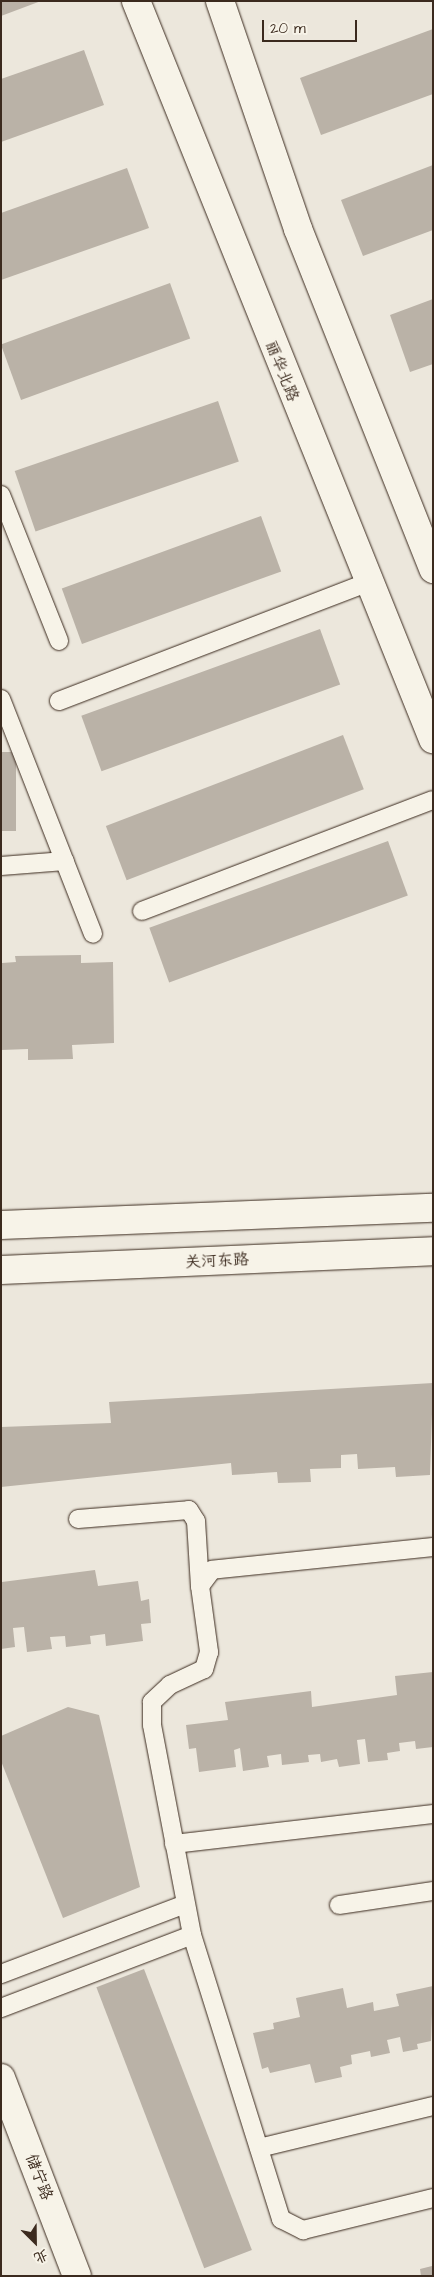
<!DOCTYPE html>
<meta charset="utf-8">
<style>
body{margin:0}
#map{position:relative;width:434px;height:2277px;overflow:hidden;background:#ece7dc;font-family:"Architects Daughter","LXGW WenKai TC",sans-serif}
div>[style]{position:absolute}
.building>*{inset:0;background:#bab2a7;transform-origin:0 0}
.roads{filter:drop-shadow(0 0 1px #3b2a1e) drop-shadow(0 0 1px #3b2a1e)}
.service>*{height:18px;margin:-9px;padding:0 9px;transform-origin:9px;border-radius:9px;background:#f7f3e8}
.minor>*{height:28px;margin:-14px;padding:0 14px;transform-origin:14px;border-radius:14px;background:#f7f3e8}
.secondary>*{height:28px;margin:-14px;padding:0 14px;transform-origin:14px;border-radius:14px;background:#f7f3e8}
.primary>*{height:28px;margin:-14px;padding:0 14px;transform-origin:14px;border-radius:14px;background:#f7f3e8}
span{translate:-50% -50%;white-space:nowrap;text-align:center;line-height:1.15;-webkit-text-stroke:4px #f7f3e8;paint-order:stroke}
.street-label{font-size:16px;color:#3b2a1e}
.frame{position:absolute;inset:0;border:2px solid #3b2a1e;pointer-events:none}
.north{position:absolute;left:10px;top:2217px;width:50px;height:50px;-webkit-text-stroke:4px #f7f3e8;paint-order:stroke;rotate:157deg;font-size:14px;font-weight:700;line-height:20px;text-align:center;color:#3b2a1e}
.north::after{content:'';display:block;margin:auto;width:18px;height:22px;background:#3b2a1e;clip-path:polygon(50% 0,100% 100%,50% 72%,0 100%)}
.scale{position:absolute;left:262px;top:20px;width:95px;height:22px;box-sizing:border-box;border:2px solid #3b2a1e;border-top:0;padding-left:6px;font-size:15px;line-height:18px;white-space:nowrap;color:#3b2a1e;-webkit-text-stroke:4px #f7f3e8;paint-order:stroke}
</style>
<div id="map">
<div class="building">
<i style="clip-path:polygon(1px 1px,41px 1px,1px 16px)"></i>
<i style="clip-path:polygon(433px 29px,433px 94px,321px 135px,300px 78px)"></i>
<i style="clip-path:polygon(84px 50px,104px 105px,1px 142px,1px 79px)"></i>
<i style="clip-path:polygon(433px 165px,433px 230px,363px 256px,341px 200px)"></i>
<i style="clip-path:polygon(127px 168px,149px 228px,1px 280px,1px 213px)"></i>
<i style="left:170px;top:283px;width:59px;height:180px;rotate:70deg"></i>
<i style="clip-path:polygon(433px 299px,433px 364px,410px 372px,390px 315px)"></i>
<i style="left:218px;top:401px;width:64px;height:215px;rotate:71deg"></i>
<i style="left:261px;top:516px;width:59px;height:212px;rotate:70deg"></i>
<i style="left:320px;top:629px;width:59px;height:254px;rotate:70deg"></i>
<i style="left:343px;top:735px;width:58px;height:254px;rotate:69deg"></i>
<i style="left:1px;top:752px;width:15px;height:79px"></i>
<i style="left:388px;top:841px;width:58px;height:254px;rotate:70deg"></i>
<i style="clip-path:polygon(81px 955px,81px 963px,113px 962px,114px 1043px,72px 1045px,73px 1059px,28px 1060px,28px 1049px,1px 1050px,2px 963px,16px 962px,15px 956px)"></i>
<i style="clip-path:polygon(433px 1383px,430px 1475px,396px 1477px,395px 1467px,358px 1469px,357px 1454px,341px 1455px,341px 1468px,310px 1469px,311px 1482px,278px 1483px,277px 1472px,232px 1475px,231px 1463px,1px 1487px,1px 1427px,111px 1423px,109px 1402px)"></i>
<i style="clip-path:polygon(95px 1570px,98px 1586px,138px 1581px,141px 1601px,149px 1599px,151px 1623px,141px 1624px,143px 1641px,106px 1646px,105px 1634px,90px 1636px,91px 1644px,66px 1647px,65px 1636px,50px 1637px,52px 1649px,27px 1652px,24px 1627px,13px 1628px,15px 1647px,1px 1649px,2px 1582px)"></i>
<i style="clip-path:polygon(433px 1672px,433px 1747px,416px 1749px,415px 1741px,399px 1743px,400px 1751px,387px 1753px,388px 1760px,368px 1762px,365px 1739px,357px 1740px,360px 1764px,339px 1767px,337px 1759px,321px 1762px,320px 1754px,308px 1755px,309px 1762px,282px 1765px,281px 1754px,267px 1756px,269px 1767px,243px 1771px,240px 1748px,234px 1750px,236px 1767px,199px 1772px,196px 1748px,189px 1749px,186px 1725px,228px 1720px,225px 1702px,311px 1691px,312px 1707px,397px 1695px,395px 1676px)"></i>
<i style="clip-path:polygon(68px 1707px,99px 1715px,140px 1887px,63px 1918px,1px 1761px,1px 1736px)"></i>
<i style="left:144px;top:1969px;width:301px;height:51px;rotate:69deg"></i>
<i style="clip-path:polygon(433px 1986px,431px 2041px,417px 2044px,418px 2049px,403px 2052px,400px 2037px,387px 2040px,390px 2053px,371px 2057px,370px 2051px,351px 2055px,352px 2064px,340px 2067px,342px 2077px,315px 2083px,310px 2064px,270px 2073px,268px 2067px,262px 2069px,253px 2033px,274px 2029px,273px 2023px,300px 2017px,296px 1998px,343px 1988px,347px 2008px,373px 2002px,374px 2011px,399px 2006px,396px 1994px)"></i>
<i style="clip-path:polygon(433px 2258px,433px 2276px,421px 2276px,420px 2269px,432px 2266px)"></i>
</div>
<div class="roads">
<div class="service">
<i style="left:1px;top:495px;width:157px;rotate:68.3deg"></i>
<i style="left:1px;top:699px;width:252px;rotate:68.6deg"></i>
<i style="left:59px;top:701px;width:332px;rotate:-21deg"></i>
<i style="left:1px;top:866px;width:64px;rotate:-4.5deg"></i>
<i style="left:142px;top:911px;width:311px;rotate:-20.9deg"></i>
<i style="left:78px;top:1519px;width:111px;rotate:-4.6deg"></i>
<i style="left:189px;top:1510px;width:13px;rotate:58deg"></i>
<i style="left:196px;top:1521px;width:65px;rotate:86.5deg"></i>
<i style="left:433px;top:1547px;width:222px;rotate:174.1deg"></i>
<i style="left:212px;top:1570px;width:20px;rotate:127deg"></i>
<i style="left:200px;top:1586px;width:67px;rotate:82.2deg"></i>
<i style="left:209px;top:1652px;width:18px;rotate:106deg"></i>
<i style="left:204px;top:1669px;width:38px;rotate:155deg"></i>
<i style="left:170px;top:1685px;width:25px;rotate:137deg"></i>
<i style="left:152px;top:1702px;width:23px;rotate:90deg"></i>
<i style="left:152px;top:1725px;width:214px;rotate:79.2deg"></i>
<i style="left:192px;top:1935px;width:298px;rotate:72.6deg"></i>
<i style="left:281px;top:2219px;width:25px;rotate:27deg"></i>
<i style="left:303px;top:2230px;width:134px;rotate:-13.8deg"></i>
<i style="left:174px;top:1844px;width:261px;rotate:-6.6deg"></i>
<i style="left:339px;top:1905px;width:95px;rotate:-8.5deg"></i>
<i style="left:1px;top:1974px;width:197px;rotate:-20.8deg"></i>
<i style="left:1px;top:2008px;width:204px;rotate:-20.9deg"></i>
<i style="left:259px;top:2148px;width:179px;rotate:-13.6deg"></i>
</div>
<div class="minor">
<i style="left:1px;top:2078px;width:212px;rotate:69deg"></i>
</div>
<div class="secondary">
<i style="left:1px;top:1225px;width:432px;rotate:-2.3deg"></i>
<i style="left:1px;top:1270px;width:432px;rotate:-2.5deg"></i>
</div>
<div class="primary">
<i style="left:136px;top:1px;width:796px;rotate:68.08deg"></i>
<i style="left:220px;top:1px;width:241px;rotate:71.1deg"></i>
<i style="left:298px;top:229px;width:366px;rotate:68.3deg"></i>
</div>
</div>
<div class="street-label">
<span style="left:282px;top:371px;rotate:68deg">丽华北路</span>
<span style="left:217px;top:1261px;rotate:-3deg">关河东路</span>
<span style="left:39px;top:2177px;rotate:69deg">储宁路</span>
</div>
<div class="frame"></div>
<div class="north">北</div>
<div class="scale">20 m</div>
</div>
